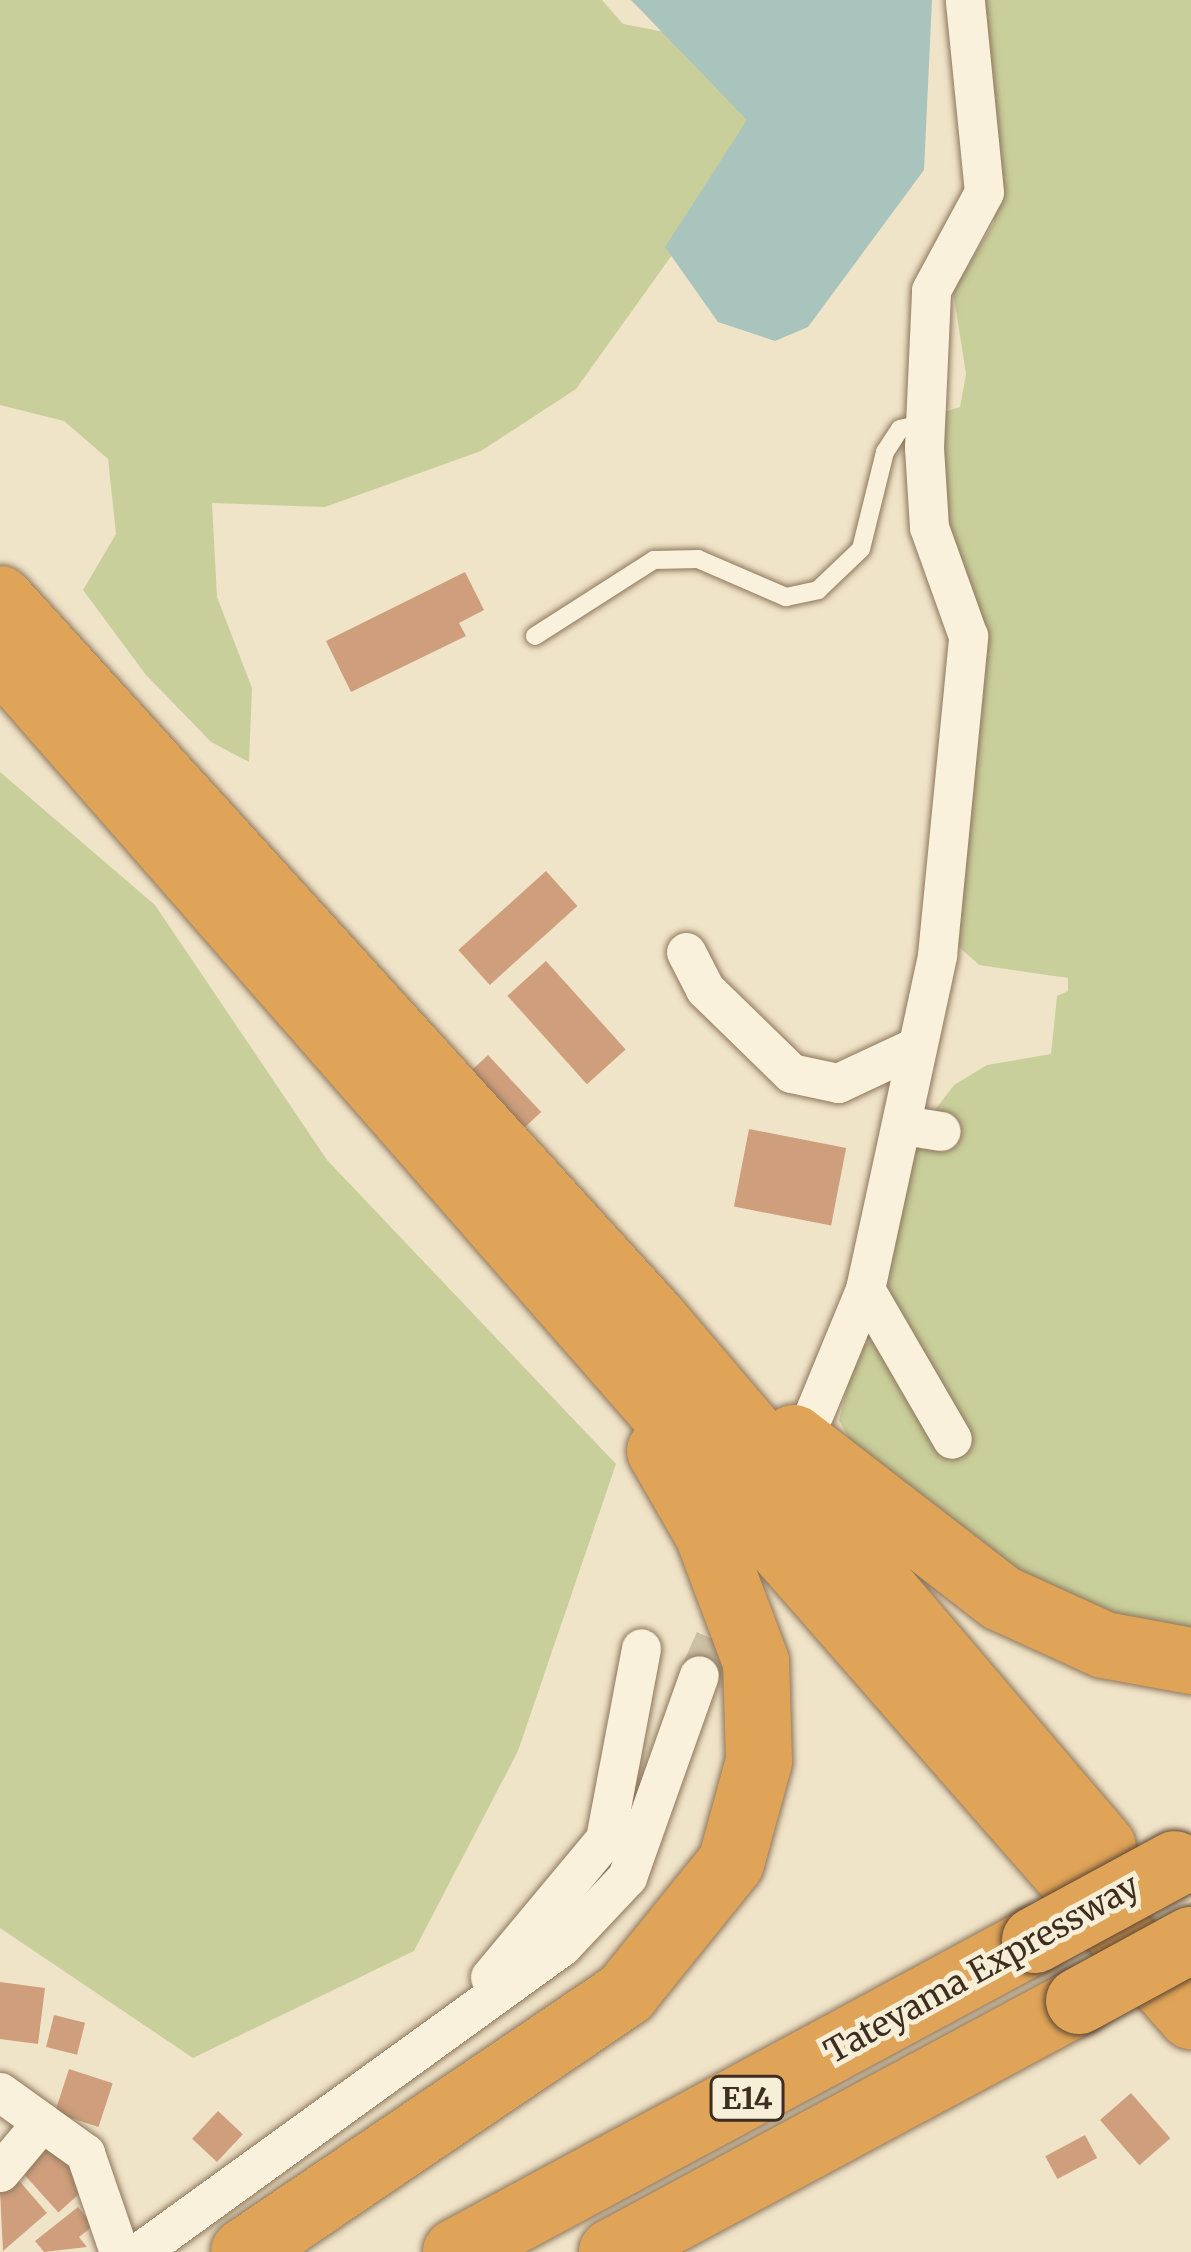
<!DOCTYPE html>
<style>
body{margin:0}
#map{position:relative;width:1191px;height:2252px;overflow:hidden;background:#f0e4c8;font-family:Merriweather,serif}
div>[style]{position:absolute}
.green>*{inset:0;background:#c9cf9b}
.water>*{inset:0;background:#a9c4bc}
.building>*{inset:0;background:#cf9f7d;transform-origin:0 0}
.minor-tunnel>*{height:39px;margin-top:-19.5px;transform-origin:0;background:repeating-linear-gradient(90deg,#ccc0a6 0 39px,transparent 0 59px)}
.roads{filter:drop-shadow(0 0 3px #8d765c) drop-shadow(0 0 3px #8d765c)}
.service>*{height:18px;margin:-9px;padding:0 9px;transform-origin:9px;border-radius:9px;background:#faf1dc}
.minor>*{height:39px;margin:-19.5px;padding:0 19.5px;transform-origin:19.5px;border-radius:19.5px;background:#faf1dc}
.motorway>*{height:66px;margin:-33px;padding:0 33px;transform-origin:33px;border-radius:33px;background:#e0a458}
.bridges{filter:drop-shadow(0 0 3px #5b4430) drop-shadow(0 0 3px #5b4430)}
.motorway-bridge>*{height:66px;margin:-33px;padding:0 33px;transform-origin:33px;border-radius:33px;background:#e0a458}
span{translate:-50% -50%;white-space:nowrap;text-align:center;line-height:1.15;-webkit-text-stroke:10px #f7eed8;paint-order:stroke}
.shield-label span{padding:3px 9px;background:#f7eed8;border:3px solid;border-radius:9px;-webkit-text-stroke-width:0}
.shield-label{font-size:30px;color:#3d2e20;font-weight:700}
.street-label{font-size:33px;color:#3d2e20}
</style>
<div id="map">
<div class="green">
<i style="clip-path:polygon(0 0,602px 0,623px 24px,701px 39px,761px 131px,576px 389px,481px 451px,325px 507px,212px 503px,217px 597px,252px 688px,249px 762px,211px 742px,146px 675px,83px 590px,116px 534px,108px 459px,64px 421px,0 405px)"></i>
<i style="clip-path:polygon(976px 0,1191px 0,1191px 1638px,1063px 1604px,850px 1441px,839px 1420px,858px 1346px,874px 1341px,916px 1135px,954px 1085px,987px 1065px,1051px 1054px,1057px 996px,1068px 991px,1068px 978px,979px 965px,957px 945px,980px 629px,943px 509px,941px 413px,960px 407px,966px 374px,953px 291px,994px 223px)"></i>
<i style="clip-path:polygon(0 772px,155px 905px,327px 1160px,616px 1464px,518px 1751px,414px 1951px,193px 2058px,0 1928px)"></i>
</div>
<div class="water">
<i style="clip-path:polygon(631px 0,932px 0,924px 170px,808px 327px,775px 341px,718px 322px,665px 247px,747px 120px)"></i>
</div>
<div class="building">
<i style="clip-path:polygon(465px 572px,484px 610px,459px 623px,466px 636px,351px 692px,326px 641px)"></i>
<i style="left:546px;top:871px;width:47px;height:118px;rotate:48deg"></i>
<i style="left:546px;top:961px;width:119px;height:52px;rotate:48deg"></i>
<i style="left:488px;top:1055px;width:78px;height:136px;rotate:47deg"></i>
<i style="left:749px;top:1129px;width:99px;height:79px;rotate:11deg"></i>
<i style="clip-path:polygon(0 1982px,45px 1988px,38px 2044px,0 2039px)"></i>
<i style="left:54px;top:2015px;width:32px;height:33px;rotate:14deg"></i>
<i style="left:69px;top:2069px;width:46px;height:46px;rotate:18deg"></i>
<i style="left:1131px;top:2093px;width:60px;height:41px;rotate:49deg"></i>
<i style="left:218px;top:2111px;width:34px;height:38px;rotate:43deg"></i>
<i style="left:1085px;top:2135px;width:26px;height:45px;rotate:62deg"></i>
<i style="left:46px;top:2139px;width:63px;height:40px;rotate:48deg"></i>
<i style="clip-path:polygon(16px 2177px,47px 2213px,3px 2251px,0 2191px)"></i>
<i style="clip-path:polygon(78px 2207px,93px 2226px,79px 2237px,87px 2247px,44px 2252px,35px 2241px)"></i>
</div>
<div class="minor-tunnel">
<i style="left:699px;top:1675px;width:90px;rotate:-66.3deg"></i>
</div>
<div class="roads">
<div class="service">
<i style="left:535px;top:636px;width:141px;rotate:-32.6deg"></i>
<i style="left:654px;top:560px;width:44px;rotate:-1.3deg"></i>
<i style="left:698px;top:559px;width:96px;rotate:23.4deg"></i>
<i style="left:786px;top:597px;width:33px;rotate:-12deg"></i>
<i style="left:818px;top:590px;width:59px;rotate:-43.6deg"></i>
<i style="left:861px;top:549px;width:100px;rotate:-76.1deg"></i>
<i style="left:885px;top:452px;width:27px;rotate:-57deg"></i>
<i style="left:900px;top:429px;width:27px;rotate:-13deg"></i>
</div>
<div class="minor">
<i style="left:686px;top:952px;width:42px;rotate:62.8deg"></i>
<i style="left:705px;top:989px;width:120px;rotate:44.3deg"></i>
<i style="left:791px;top:1073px;width:48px;rotate:12deg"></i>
<i style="left:838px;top:1083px;width:87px;rotate:-25.1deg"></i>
<i style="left:903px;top:1125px;width:38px;rotate:9deg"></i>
<i style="left:865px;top:1289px;width:173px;rotate:59.9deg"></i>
<i style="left:814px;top:1413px;width:134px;rotate:-67.6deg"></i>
<i style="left:865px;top:1289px;width:342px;rotate:-77.8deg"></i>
<i style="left:937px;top:955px;width:321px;rotate:-84.4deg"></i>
<i style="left:968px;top:636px;width:116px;rotate:-109.7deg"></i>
<i style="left:929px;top:527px;width:80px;rotate:-93.6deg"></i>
<i style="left:924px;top:447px;width:157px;rotate:-87.4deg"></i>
<i style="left:931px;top:290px;width:111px;rotate:-61.6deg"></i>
<i style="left:984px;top:192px;width:193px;rotate:-95.7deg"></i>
<i style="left:490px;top:1977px;width:180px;rotate:-50.2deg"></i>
<i style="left:605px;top:1839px;width:194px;rotate:-79.3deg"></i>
<i style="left:0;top:2092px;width:105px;rotate:35.7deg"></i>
<i style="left:85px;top:2153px;width:105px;rotate:71deg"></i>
<i style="left:0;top:2172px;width:65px;rotate:-50deg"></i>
<i style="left:139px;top:2252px;width:522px;rotate:-35.88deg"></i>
<i style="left:562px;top:1946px;width:95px;rotate:-46.7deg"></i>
<i style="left:627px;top:1877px;width:214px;rotate:-70.4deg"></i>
</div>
<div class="motorway">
<i style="left:0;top:599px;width:973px;rotate:47.75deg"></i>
<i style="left:654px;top:1319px;width:693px;rotate:49.62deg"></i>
<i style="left:0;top:655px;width:1809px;rotate:48.81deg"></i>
<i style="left:794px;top:1438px;width:262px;rotate:37.7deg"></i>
<i style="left:1001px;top:1598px;width:113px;rotate:24.5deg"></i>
<i style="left:1104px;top:1645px;width:88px;rotate:10.4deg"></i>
<i style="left:244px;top:2252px;width:462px;rotate:-34.1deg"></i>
<i style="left:626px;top:1993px;width:167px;rotate:-51.1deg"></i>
<i style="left:731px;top:1863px;width:106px;rotate:-74.6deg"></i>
<i style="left:759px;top:1761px;width:99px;rotate:-91.7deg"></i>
<i style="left:756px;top:1662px;width:137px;rotate:-110.6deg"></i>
<i style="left:708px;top:1534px;width:96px;rotate:-120deg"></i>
<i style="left:456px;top:2252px;width:658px;rotate:-28.32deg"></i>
<i style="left:612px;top:2252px;width:530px;rotate:-28.26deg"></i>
</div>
</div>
<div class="bridges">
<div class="motorway-bridge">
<i style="left:1035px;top:1940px;width:159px;rotate:-28.5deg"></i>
<i style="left:1079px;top:2001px;width:128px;rotate:-28.6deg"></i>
</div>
</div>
<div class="shield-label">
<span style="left:747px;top:2098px">E14</span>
</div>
<div class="street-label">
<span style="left:982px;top:1969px;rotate:-29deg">Tateyama Expressway</span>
</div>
</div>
